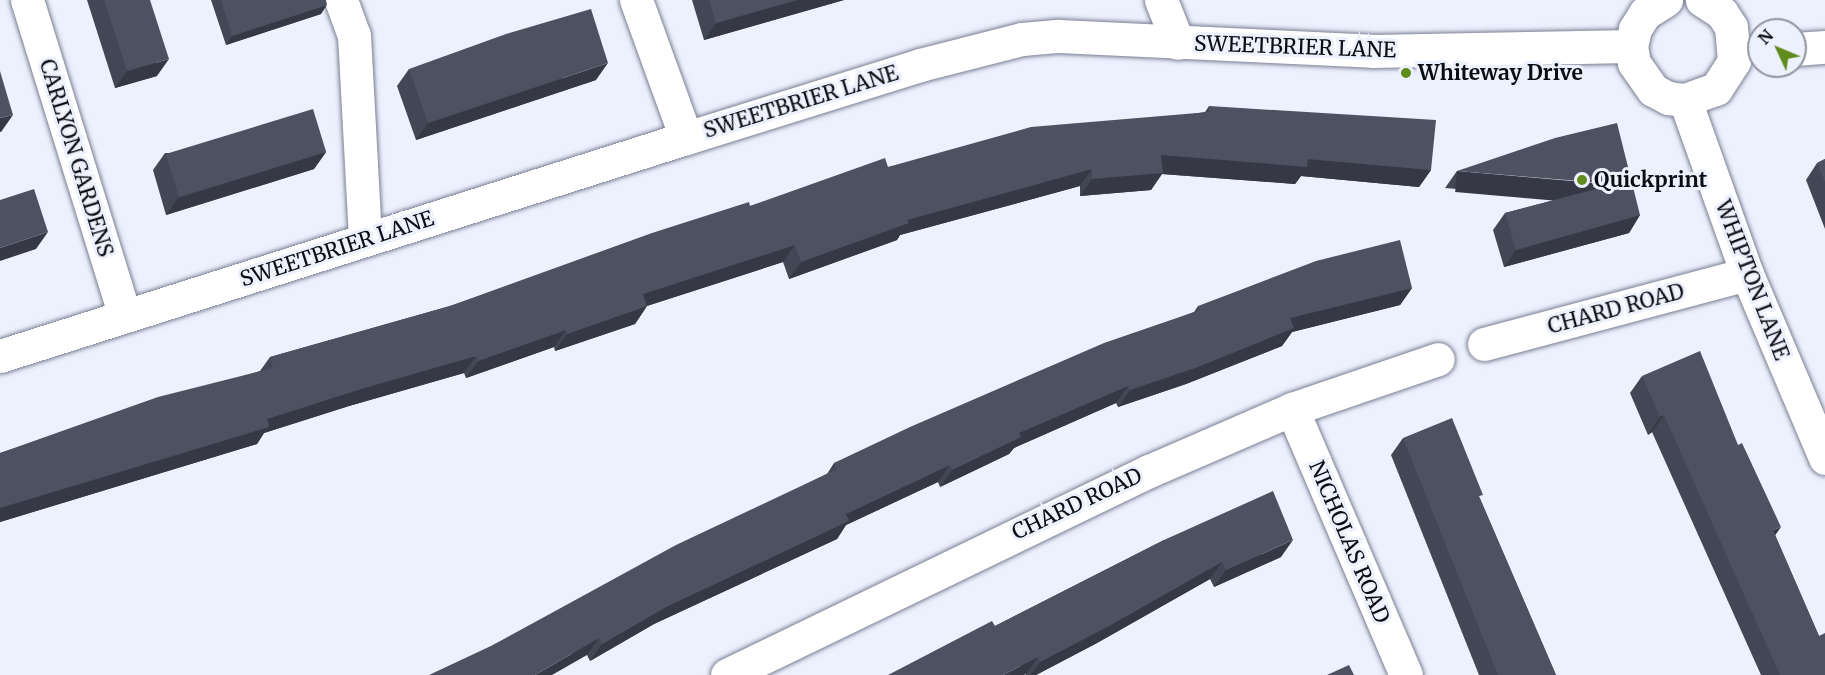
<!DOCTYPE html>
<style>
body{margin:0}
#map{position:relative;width:1825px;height:675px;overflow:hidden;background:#edf0fd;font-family:Merriweather,serif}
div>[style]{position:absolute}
.roads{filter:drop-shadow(0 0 2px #7a7f92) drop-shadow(0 0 2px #7a7f92)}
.minor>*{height:33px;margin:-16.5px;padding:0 16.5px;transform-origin:16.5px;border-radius:16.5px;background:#fff}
.wall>*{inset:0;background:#424755}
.shaded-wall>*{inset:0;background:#363945;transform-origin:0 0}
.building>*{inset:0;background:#4d5263;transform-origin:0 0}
.dots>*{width:16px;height:16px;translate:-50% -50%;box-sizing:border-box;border:3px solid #edf0fd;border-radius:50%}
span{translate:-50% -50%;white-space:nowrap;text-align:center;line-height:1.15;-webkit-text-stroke:6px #edf0fd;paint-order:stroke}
.street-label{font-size:21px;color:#0a0c13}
.poi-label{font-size:21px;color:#0a0c13;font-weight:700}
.left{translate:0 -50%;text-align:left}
.north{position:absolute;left:1747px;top:18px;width:60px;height:60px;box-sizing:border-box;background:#edf0fd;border:2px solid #92959f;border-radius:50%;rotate:314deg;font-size:16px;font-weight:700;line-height:24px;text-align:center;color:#0a0c13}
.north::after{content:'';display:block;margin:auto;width:21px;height:27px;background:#608c1c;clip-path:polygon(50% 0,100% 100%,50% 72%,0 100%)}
</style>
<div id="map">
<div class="roads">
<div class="minor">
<i style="left:27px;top:0;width:331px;rotate:72.8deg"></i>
<i style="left:341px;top:0;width:37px;rotate:70deg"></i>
<i style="left:354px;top:35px;width:205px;rotate:86.9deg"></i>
<i style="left:636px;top:0;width:147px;rotate:70.1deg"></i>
<i style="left:1161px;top:0;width:46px;rotate:68.4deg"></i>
<i style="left:1666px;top:0;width:25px;rotate:148deg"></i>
<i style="left:1645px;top:13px;width:19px;rotate:122deg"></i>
<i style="left:1635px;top:29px;width:17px;rotate:103deg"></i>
<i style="left:1631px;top:46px;width:17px;rotate:80deg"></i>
<i style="left:1634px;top:63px;width:33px;rotate:55deg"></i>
<i style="left:1653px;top:90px;width:17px;rotate:28deg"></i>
<i style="left:1668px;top:98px;width:17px;rotate:7deg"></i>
<i style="left:1685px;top:100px;width:33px;rotate:-20deg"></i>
<i style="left:1716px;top:89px;width:33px;rotate:-57deg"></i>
<i style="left:1734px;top:61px;width:34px;rotate:-95deg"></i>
<i style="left:1731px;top:27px;width:17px;rotate:-123deg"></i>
<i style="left:1722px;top:13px;width:24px;rotate:-147deg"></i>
<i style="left:1795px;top:49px;width:30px;rotate:-4deg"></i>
<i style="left:1685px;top:100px;width:185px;rotate:70.4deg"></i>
<i style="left:1747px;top:274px;width:200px;rotate:67deg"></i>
<i style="left:1484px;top:344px;width:272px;rotate:-14.9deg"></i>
<i style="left:0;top:356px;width:720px;rotate:-17.63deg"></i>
<i style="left:686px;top:138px;width:245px;rotate:-17.3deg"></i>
<i style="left:920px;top:65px;width:105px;rotate:-14.3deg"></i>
<i style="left:1022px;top:39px;width:37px;rotate:-5deg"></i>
<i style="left:1059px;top:36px;width:313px;rotate:2.7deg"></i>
<i style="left:1372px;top:51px;width:259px;rotate:-1.1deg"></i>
<i style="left:1292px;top:409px;width:289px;rotate:66.8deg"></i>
<i style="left:727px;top:675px;width:469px;rotate:-25.8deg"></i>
<i style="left:1149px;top:471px;width:156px;rotate:-23.4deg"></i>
<i style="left:1292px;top:409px;width:154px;rotate:-18.9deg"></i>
</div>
</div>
<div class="wall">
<i style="clip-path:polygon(87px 0,150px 0,157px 76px,115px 88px)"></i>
<i style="clip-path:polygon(211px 0,326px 0,321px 14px,226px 45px)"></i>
<i style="clip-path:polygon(692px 0,844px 0,704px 40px)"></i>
<i style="clip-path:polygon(409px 69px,596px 80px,416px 140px,397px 86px)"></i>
<i style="clip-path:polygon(1209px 106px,1431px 170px,1419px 187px,1301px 176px,1295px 184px,1162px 174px,1151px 190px,1080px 196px,1080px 186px,900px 235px,897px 240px,789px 279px,783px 262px,647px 306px,635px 324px,555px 351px,554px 347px,466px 378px,464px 373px,349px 406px,264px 433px,257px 444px,0 522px,0 453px,260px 371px,270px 357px,450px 306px,750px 206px,888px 167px,1205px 112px)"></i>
<i style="clip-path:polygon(326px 152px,314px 169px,166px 215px,153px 170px,165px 153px)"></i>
<i style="clip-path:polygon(1825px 159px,1825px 229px,1806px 180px,1817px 163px)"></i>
<i style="clip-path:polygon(1457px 171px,1640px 215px,1629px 233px,1504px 267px,1493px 230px,1505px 213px,1562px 198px,1445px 188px)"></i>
<i style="clip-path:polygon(1412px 288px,1400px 305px,1292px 332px,1282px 346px,1186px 384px,1118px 407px,1116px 403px,1014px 448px,1009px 454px,940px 487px,938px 482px,846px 525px,837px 539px,654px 624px,590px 661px,587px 655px,493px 645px,827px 474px,834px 463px,1194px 312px,1198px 306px)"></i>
<i style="clip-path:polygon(1642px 376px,1775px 535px,1819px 636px,1825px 675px,1761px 675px,1652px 432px,1648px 435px,1630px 393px)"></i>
<i style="clip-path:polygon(1403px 438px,1480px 499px,1556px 675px,1479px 675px,1391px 455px)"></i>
<i style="clip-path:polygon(1164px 540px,1281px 557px,1214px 587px,1210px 579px,1097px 643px,1036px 675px,1026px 675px,995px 626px)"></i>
</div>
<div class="shaded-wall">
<i style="clip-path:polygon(797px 0,844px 0,704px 40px,716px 23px)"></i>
<i style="clip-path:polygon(327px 5px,321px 14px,226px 45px,232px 36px)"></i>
<i style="clip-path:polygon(169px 59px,157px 76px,115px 88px,127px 71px)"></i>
<i style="clip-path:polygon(608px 63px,596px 80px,416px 140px,428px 123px)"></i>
<i style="clip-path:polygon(13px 115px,1px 132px,0 132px,0 118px)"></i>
<i style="clip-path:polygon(326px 152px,314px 169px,166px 215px,178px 198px)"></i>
<i style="clip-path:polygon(1161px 155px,1308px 159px,1431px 170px,1419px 187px,1301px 176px,1295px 184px,1162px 174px,1151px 190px,1080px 196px,1092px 179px)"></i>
<i style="clip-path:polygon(1092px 169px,1080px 186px,900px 235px,897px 240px,789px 279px,801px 262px,907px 220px)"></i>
<i style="left:1457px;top:171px;width:159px;height:21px;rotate:5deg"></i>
<i style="clip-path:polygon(1640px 215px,1629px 233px,1504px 267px,1516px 250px)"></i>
<i style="clip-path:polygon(48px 232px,36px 249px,0 261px,0 248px)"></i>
<i style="clip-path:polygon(795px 245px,783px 262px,631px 311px,643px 294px)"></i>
<i style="clip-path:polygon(1412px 288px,1400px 305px,1292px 332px,1282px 346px,1186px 384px,1118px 407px,1130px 390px,1290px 318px)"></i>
<i style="clip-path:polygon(647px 306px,635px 324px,555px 351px,567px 334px)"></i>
<i style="clip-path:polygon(566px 330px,554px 347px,466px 378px,478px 361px)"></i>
<i style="clip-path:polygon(476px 356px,464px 373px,349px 406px,264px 433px,257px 444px,0 522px,0 508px,267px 419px,361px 389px)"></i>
<i style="clip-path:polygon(1128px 386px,1116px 403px,1014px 448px,1009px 454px,940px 487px,952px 470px,1019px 433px)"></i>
<i style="clip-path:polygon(1664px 415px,1652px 432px,1648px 435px,1660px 417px)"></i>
<i style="clip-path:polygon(950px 465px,938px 482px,846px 525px,837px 539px,654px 624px,590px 661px,602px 644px,666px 607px,846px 514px)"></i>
<i style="clip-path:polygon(1781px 527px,1769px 544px,1773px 530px)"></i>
<i style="clip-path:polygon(1293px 540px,1281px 557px,1214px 587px,1226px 570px)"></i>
<i style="clip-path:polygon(1222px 562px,1210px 579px,1097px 643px,1036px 675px,1031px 675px,1040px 662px)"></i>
<i style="clip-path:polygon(599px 638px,587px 655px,552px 675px,535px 675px)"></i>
<i style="clip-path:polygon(1038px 657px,1026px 674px,1024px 675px,1003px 675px)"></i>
</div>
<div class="building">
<i style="clip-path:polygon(104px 0,150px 0,169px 59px,127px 71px)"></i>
<i style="clip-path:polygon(221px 0,326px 0,327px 5px,232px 36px)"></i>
<i style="clip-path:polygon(709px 0,797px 0,716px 23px)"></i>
<i style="clip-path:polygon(591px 9px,608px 63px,428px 123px,409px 69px,506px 34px)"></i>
<i style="clip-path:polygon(0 71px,13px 115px,0 118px)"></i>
<i style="clip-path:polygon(1209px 106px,1436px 120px,1431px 170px,1308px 159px,1307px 167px,1161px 155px,1163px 173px,1092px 179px,1092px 169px,907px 220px,909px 223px,801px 262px,795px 245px,643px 294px,647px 306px,567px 334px,566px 330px,478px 361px,476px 356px,361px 389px,267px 419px,269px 427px,0 508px,0 453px,158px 397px,273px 368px,270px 357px,450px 306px,652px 233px,749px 202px,750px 206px,885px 158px,888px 167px,1031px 127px,1209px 112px)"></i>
<i style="left:313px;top:109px;width:45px;height:154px;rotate:73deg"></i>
<i style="clip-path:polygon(1617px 123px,1640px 215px,1516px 250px,1505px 213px,1615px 184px,1457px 171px,1555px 138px)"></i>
<i style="clip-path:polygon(1825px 159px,1825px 182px,1817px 163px)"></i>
<i style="clip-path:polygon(34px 189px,48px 232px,0 248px,0 200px)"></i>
<i style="clip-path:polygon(1400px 240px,1412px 288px,1290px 318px,1294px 328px,1198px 367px,1130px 390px,1128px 386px,1019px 433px,1021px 437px,952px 470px,950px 465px,846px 514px,849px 521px,666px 607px,602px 644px,599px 638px,535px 675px,429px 675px,493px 645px,676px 545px,837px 469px,834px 463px,910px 427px,1104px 343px,1200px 310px,1198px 306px,1235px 292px,1316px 261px)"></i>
<i style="clip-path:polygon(1700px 351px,1738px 445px,1742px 443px,1781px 527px,1773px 530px,1819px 636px,1825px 633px,1825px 675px,1780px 675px,1664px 415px,1660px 417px,1642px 376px)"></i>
<i style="clip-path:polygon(1452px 418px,1483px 495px,1479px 496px,1556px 675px,1498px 675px,1403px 438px)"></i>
<i style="clip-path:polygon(1273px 491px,1293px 540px,1226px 570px,1222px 562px,1109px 626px,1040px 662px,1038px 657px,1003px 675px,888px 675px,992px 621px,995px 626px,1164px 540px)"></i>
<i style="clip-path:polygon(1349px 665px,1354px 675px,1327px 675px)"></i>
</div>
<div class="dots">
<i style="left:1406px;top:73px;background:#608c1c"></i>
<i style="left:1582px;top:180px;background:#608c1c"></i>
</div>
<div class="street-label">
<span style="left:1295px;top:47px;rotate:2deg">SWEETBRIER LANE</span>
<span style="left:801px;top:102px;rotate:-17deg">SWEETBRIER LANE</span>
<span style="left:76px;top:158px;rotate:73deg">CARLYON GARDENS</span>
<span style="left:337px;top:249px;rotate:-18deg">SWEETBRIER LANE</span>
<span style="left:1752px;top:280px;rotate:69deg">WHIPTON LANE</span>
<span style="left:1616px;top:309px;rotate:-15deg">CHARD ROAD</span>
<span style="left:1077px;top:504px;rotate:-25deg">CHARD ROAD</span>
<span style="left:1349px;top:542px;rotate:67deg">NICHOLAS ROAD</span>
</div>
<div class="poi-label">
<span class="left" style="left:1418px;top:73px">Whiteway Drive</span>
<span class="left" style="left:1594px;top:180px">Quickprint</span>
</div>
<div class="north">N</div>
</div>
